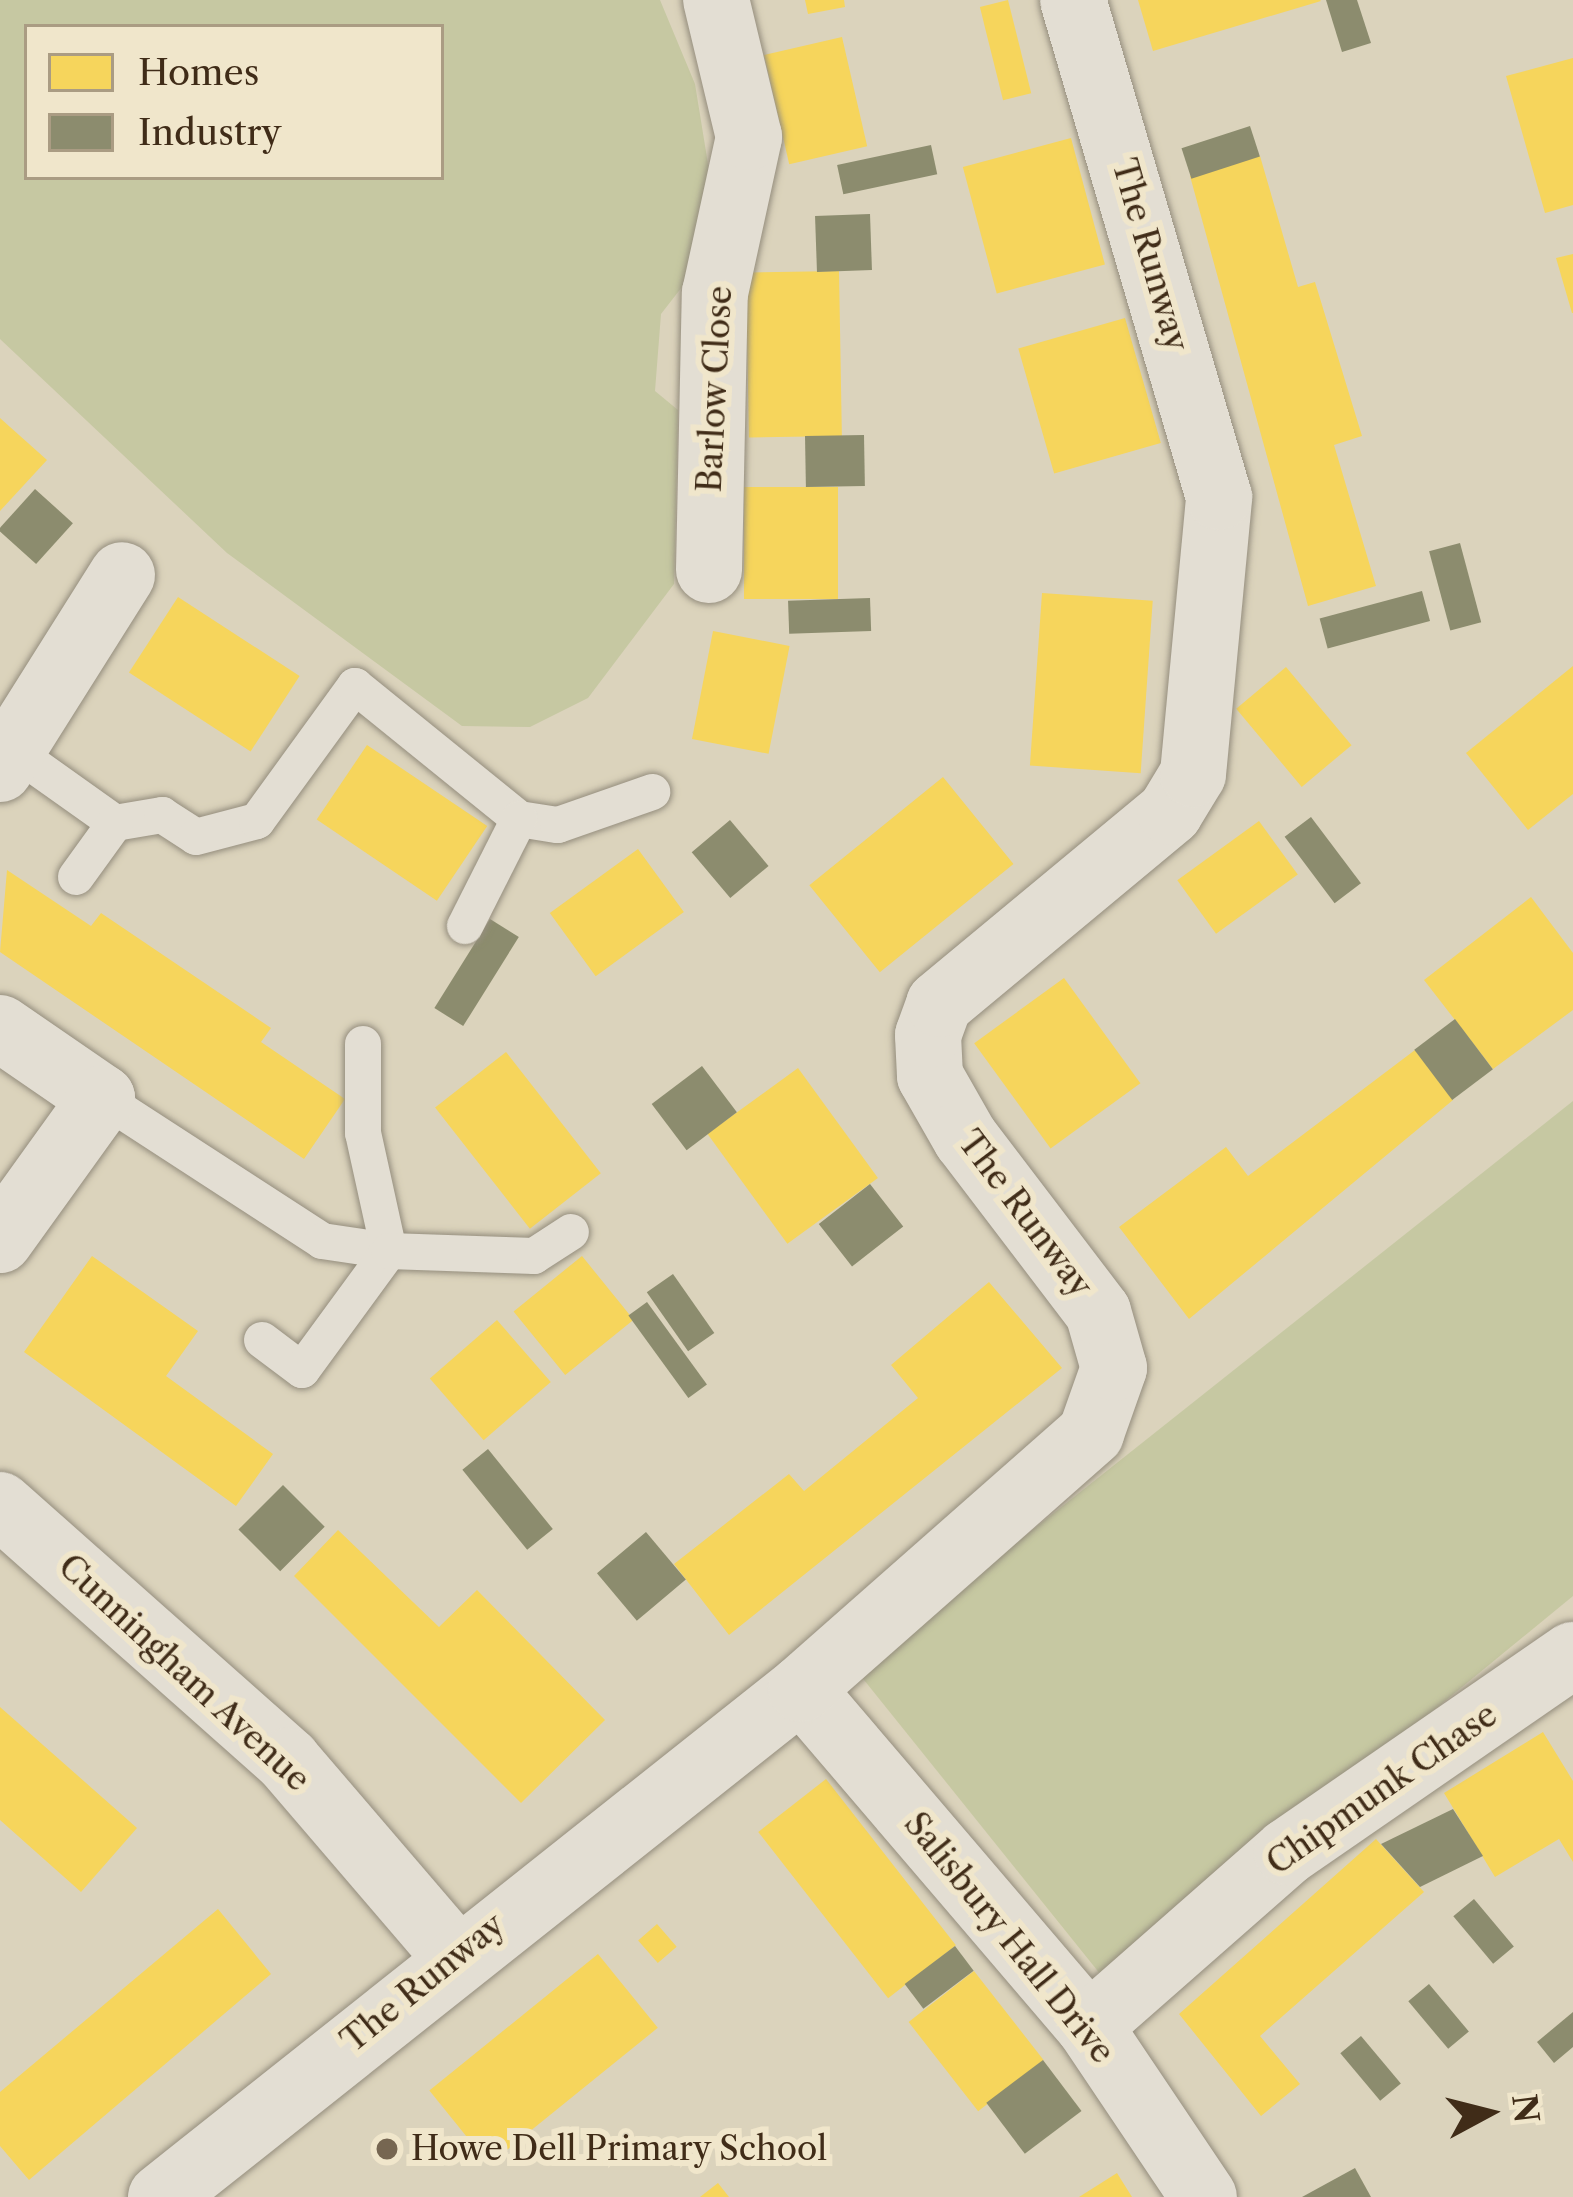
<!DOCTYPE html>
<style>
body{margin:0}
#map{position:relative;width:1573px;height:2197px;overflow:hidden;background:#dbd3bc;font-family:"Libre Caslon Text",serif}
div>[style]{position:absolute}
.green>*{inset:0;background:#c6c8a2}
.homes>*{inset:0;background:#f6d55c;transform-origin:0 0}
.industry>*{inset:0;background:#8c8c6e;transform-origin:0 0}
.roads{filter:drop-shadow(0 0 3px #958e7e) drop-shadow(0 0 3px #958e7e)}
.service>*{height:36px;margin:-18px;padding:0 18px;transform-origin:18px;border-radius:18px;background:#e3ded3}
.minor>*{height:66px;margin:-33px;padding:0 33px;transform-origin:33px;border-radius:33px;background:#e3ded3}
.dots>*{width:33px;height:33px;translate:-50% -50%;box-sizing:border-box;border:6px solid #f0e6cb;border-radius:50%}
span{translate:-50% -50%;white-space:nowrap;text-align:center;line-height:1.15;-webkit-text-stroke:12px #f0e6cb;paint-order:stroke}
.street-label{font-size:33px;color:#402c18}
.poi-label{font-size:33px;color:#402c18}
.left{translate:0 -50%;text-align:left}
.legend{position:absolute;left:24px;top:24px;width:420px;height:156px;box-sizing:border-box;background:#f0e6cb;border:3px solid #aa9c83;margin:0;padding:15px 21px;list-style:none;font-size:36px;color:#402c18}
.legend li{display:flex;align-items:center;gap:24px;height:60px}
.legend b{width:60px;border:3px solid #aa9c83}
.north{position:absolute;left:1429px;top:2053px;width:120px;height:120px;-webkit-text-stroke:9px #f0e6cb;paint-order:stroke;rotate:83deg;font-size:33px;font-weight:700;line-height:48px;text-align:center;color:#402c18}
.north::after{content:'';display:block;margin:auto;width:42px;height:54px;background:#402c18;clip-path:polygon(50% 0,100% 100%,50% 72%,0 100%)}
</style>
<div id="map">
<div class="green">
<i style="clip-path:polygon(evenodd,0 0,660px 0,695px 84px,713px 195px,682px 287px,661px 314px,655px 391px,678px 410px,674px 584px,588px 698px,530px 727px,462px 726px,227px 553px,0 339px,0 0,27px 27px,441px 27px,441px 177px,27px 177px,27px 27px)"></i>
<i style="clip-path:polygon(1573px 1101px,1573px 1596px,1105px 1980px,856px 1670px)"></i>
</div>
<div class="homes">
<i style="clip-path:polygon(805px 0,844px 0,845px 7px,808px 14px)"></i>
<i style="left:1008px;top:0;width:96px;height:29px;rotate:76deg"></i>
<i style="clip-path:polygon(1138px 0,1320px 0,1321px 1px,1153px 51px)"></i>
<i style="left:842px;top:37px;width:112px;height:80px;rotate:77deg"></i>
<i style="clip-path:polygon(1573px 58px,1573px 205px,1545px 213px,1506px 76px)"></i>
<i style="left:1071px;top:138px;width:131px;height:112px;rotate:75deg"></i>
<i style="clip-path:polygon(1260px 156px,1298px 287px,1315px 282px,1362px 436px,1334px 445px,1376px 586px,1308px 606px,1190px 176px)"></i>
<i style="clip-path:polygon(1573px 254px,1573px 313px,1572px 313px,1556px 258px)"></i>
<i style="left:839px;top:271px;width:165px;height:93px;rotate:89deg"></i>
<i style="left:1125px;top:318px;width:130px;height:111px;rotate:74deg"></i>
<i style="clip-path:polygon(0 418px,47px 460px,0 511px)"></i>
<i style="left:744px;top:487px;width:94px;height:112px"></i>
<i style="left:1042px;top:593px;width:111px;height:173px;rotate:4deg"></i>
<i style="left:178px;top:597px;width:145px;height:90px;rotate:33deg"></i>
<i style="left:713px;top:631px;width:78px;height:110px;rotate:11deg"></i>
<i style="clip-path:polygon(1573px 666px,1573px 794px,1528px 830px,1466px 753px)"></i>
<i style="left:1286px;top:667px;width:102px;height:65px;rotate:50deg"></i>
<i style="left:367px;top:745px;width:145px;height:90px;rotate:34deg"></i>
<i style="left:943px;top:777px;width:112px;height:172px;rotate:51deg"></i>
<i style="left:1259px;top:821px;width:66px;height:101px;rotate:54deg"></i>
<i style="left:638px;top:849px;width:78px;height:109px;rotate:54deg"></i>
<i style="clip-path:polygon(7px 870px,91px 926px,101px 913px,271px 1028px,261px 1042px,345px 1099px,304px 1159px,0 952px)"></i>
<i style="clip-path:polygon(1531px 897px,1573px 953px,1573px 1010px,1493px 1069px,1424px 980px)"></i>
<i style="left:1064px;top:978px;width:130px;height:111px;rotate:54deg"></i>
<i style="clip-path:polygon(1415px 1050px,1453px 1100px,1189px 1319px,1119px 1227px,1226px 1147px,1248px 1176px)"></i>
<i style="left:506px;top:1052px;width:154px;height:90px;rotate:52deg"></i>
<i style="left:798px;top:1068px;width:136px;height:112px;rotate:54deg"></i>
<i style="clip-path:polygon(92px 1256px,198px 1331px,166px 1376px,273px 1454px,236px 1506px,24px 1352px)"></i>
<i style="left:582px;top:1256px;width:82px;height:88px;rotate:51deg"></i>
<i style="clip-path:polygon(989px 1282px,1062px 1368px,729px 1635px,674px 1564px,789px 1474px,804px 1491px,918px 1398px,891px 1365px)"></i>
<i style="left:497px;top:1320px;width:82px;height:89px;rotate:49deg"></i>
<i style="clip-path:polygon(338px 1530px,439px 1627px,477px 1590px,605px 1720px,521px 1803px,294px 1576px)"></i>
<i style="clip-path:polygon(0 1707px,137px 1828px,81px 1892px,0 1820px)"></i>
<i style="clip-path:polygon(1543px 1732px,1573px 1781px,1573px 1862px,1559px 1839px,1495px 1877px,1444px 1793px)"></i>
<i style="left:826px;top:1779px;width:211px;height:86px;rotate:52deg"></i>
<i style="clip-path:polygon(1376px 1839px,1424px 1892px,1260px 2036px,1300px 2084px,1261px 2116px,1179px 2014px)"></i>
<i style="clip-path:polygon(218px 1909px,271px 1974px,29px 2180px,0 2146px,0 2092px)"></i>
<i style="left:657px;top:1924px;width:30px;height:25px;rotate:49deg"></i>
<i style="left:598px;top:1954px;width:95px;height:217px;rotate:51deg"></i>
<i style="left:974px;top:1971px;width:113px;height:83px;rotate:52deg"></i>
<i style="clip-path:polygon(1117px 2173px,1132px 2197px,1079px 2197px)"></i>
<i style="clip-path:polygon(718px 2183px,729px 2197px,700px 2197px)"></i>
</div>
<div class="industry">
<i style="clip-path:polygon(1326px 0,1357px 0,1371px 43px,1342px 52px)"></i>
<i style="left:1250px;top:126px;width:32px;height:72px;rotate:72deg"></i>
<i style="left:931px;top:145px;width:30px;height:96px;rotate:78deg"></i>
<i style="left:870px;top:214px;width:56px;height:55px;rotate:88deg"></i>
<i style="left:864px;top:435px;width:51px;height:59px;rotate:89deg"></i>
<i style="left:35px;top:489px;width:51px;height:55px;rotate:42deg"></i>
<i style="left:1460px;top:543px;width:82px;height:32px;rotate:75deg"></i>
<i style="left:1422px;top:591px;width:31px;height:106px;rotate:75deg"></i>
<i style="left:870px;top:598px;width:33px;height:82px;rotate:88deg"></i>
<i style="left:1311px;top:817px;width:83px;height:33px;rotate:53deg"></i>
<i style="left:730px;top:820px;width:60px;height:50px;rotate:50deg"></i>
<i style="left:490px;top:919px;width:34px;height:105px;rotate:32deg"></i>
<i style="left:1455px;top:1019px;width:63px;height:51px;rotate:53deg"></i>
<i style="left:702px;top:1066px;width:58px;height:63px;rotate:53deg"></i>
<i style="left:870px;top:1184px;width:54px;height:65px;rotate:52deg"></i>
<i style="left:673px;top:1274px;width:72px;height:32px;rotate:55deg"></i>
<i style="left:647px;top:1302px;width:102px;height:23px;rotate:54deg"></i>
<i style="left:488px;top:1449px;width:103px;height:33px;rotate:51deg"></i>
<i style="left:283px;top:1485px;width:59px;height:63px;rotate:45deg"></i>
<i style="left:646px;top:1532px;width:62px;height:64px;rotate:50deg"></i>
<i style="clip-path:polygon(1453px 1809px,1483px 1856px,1420px 1887px,1381px 1844px)"></i>
<i style="left:1474px;top:1899px;width:62px;height:27px;rotate:50deg"></i>
<i style="left:955px;top:1946px;width:31px;height:63px;rotate:53deg"></i>
<i style="left:1429px;top:1984px;width:62px;height:27px;rotate:50deg"></i>
<i style="clip-path:polygon(1573px 2012px,1573px 2047px,1554px 2063px,1537px 2042px)"></i>
<i style="left:1361px;top:2036px;width:62px;height:27px;rotate:50deg"></i>
<i style="left:1043px;top:2060px;width:64px;height:71px;rotate:53deg"></i>
<i style="clip-path:polygon(1355px 2168px,1371px 2197px,1302px 2197px)"></i>
</div>
<div class="roads">
<div class="service">
<i style="left:11px;top:749px;width:128px;rotate:35.4deg"></i>
<i style="left:115px;top:823px;width:48px;rotate:-9.7deg"></i>
<i style="left:162px;top:815px;width:40px;rotate:32.9deg"></i>
<i style="left:196px;top:837px;width:63px;rotate:-14.7deg"></i>
<i style="left:257px;top:821px;width:167px;rotate:-54deg"></i>
<i style="left:355px;top:686px;width:211px;rotate:39deg"></i>
<i style="left:519px;top:819px;width:39px;rotate:9deg"></i>
<i style="left:558px;top:825px;width:100px;rotate:-19.3deg"></i>
<i style="left:76px;top:877px;width:67px;rotate:-54.2deg"></i>
<i style="left:465px;top:926px;width:120px;rotate:-63.2deg"></i>
<i style="left:102px;top:1098px;width:262px;rotate:33deg"></i>
<i style="left:322px;top:1241px;width:68px;rotate:8.5deg"></i>
<i style="left:389px;top:1251px;width:121px;rotate:-102.4deg"></i>
<i style="left:363px;top:1133px;width:89px;rotate:-90deg"></i>
<i style="left:262px;top:1340px;width:50px;rotate:36.9deg"></i>
<i style="left:302px;top:1370px;width:147px;rotate:-53.8deg"></i>
<i style="left:389px;top:1251px;width:145px;rotate:2deg"></i>
<i style="left:534px;top:1256px;width:44px;rotate:-33deg"></i>
</div>
<div class="minor">
<i style="left:709px;top:570px;width:277px;rotate:-88.8deg"></i>
<i style="left:715px;top:293px;width:160px;rotate:-77.7deg"></i>
<i style="left:749px;top:137px;width:141px;rotate:-103.5deg"></i>
<i style="left:0;top:769px;width:229px;rotate:-57.8deg"></i>
<i style="left:0;top:1028px;width:124px;rotate:34.5deg"></i>
<i style="left:102px;top:1098px;width:175px;rotate:125.7deg"></i>
<i style="left:0;top:1505px;width:385px;rotate:41.6deg"></i>
<i style="left:288px;top:1761px;width:257px;rotate:49.4deg"></i>
<i style="left:801px;top:1689px;width:443px;rotate:49.5deg"></i>
<i style="left:1089px;top:2026px;width:206px;rotate:56.1deg"></i>
<i style="left:1089px;top:2026px;width:264px;rotate:-41.3deg"></i>
<i style="left:1287px;top:1852px;width:347px;rotate:-34.6deg"></i>
<i style="left:161px;top:2197px;width:817px;rotate:-38.44deg"></i>
<i style="left:801px;top:1689px;width:387px;rotate:-41.4deg"></i>
<i style="left:1091px;top:1433px;width:69px;rotate:-70.5deg"></i>
<i style="left:1114px;top:1368px;width:58px;rotate:-105.9deg"></i>
<i style="left:1098px;top:1312px;width:218px;rotate:-127.3deg"></i>
<i style="left:966px;top:1139px;width:73px;rotate:-119.7deg"></i>
<i style="left:930px;top:1076px;width:41px;rotate:-92.8deg"></i>
<i style="left:928px;top:1035px;width:33px;rotate:-70deg"></i>
<i style="left:939px;top:1004px;width:300px;rotate:-39.7deg"></i>
<i style="left:1170px;top:812px;width:44px;rotate:-58.8deg"></i>
<i style="left:1193px;top:774px;width:278px;rotate:-84.6deg"></i>
<i style="left:1219px;top:497px;width:518px;rotate:-106.37deg"></i>
</div>
</div>
<div class="dots">
<i style="left:387px;top:2149px;background:#766651"></i>
</div>
<div class="street-label">
<span style="left:1150px;top:255px;rotate:74deg">The Runway</span>
<span style="left:715px;top:389px;rotate:-87deg">Barlow Close</span>
<span style="left:1025px;top:1214px;rotate:53deg">The Runway</span>
<span style="left:184px;top:1673px;rotate:43deg">Cunningham Avenue</span>
<span style="left:1382px;top:1789px;rotate:-35deg">Chipmunk Chase</span>
<span style="left:1009px;top:1938px;rotate:51deg">Salisbury Hall Drive</span>
<span style="left:423px;top:1983px;rotate:-39deg">The Runway</span>
</div>
<div class="poi-label">
<span class="left" style="left:411px;top:2149px">Howe Dell Primary School</span>
</div>
<ul class="legend">
<li><b style="height:33px;background:#f6d55c"></b>Homes</li>
<li><b style="height:33px;background:#8c8c6e"></b>Industry</li>
</ul>
<div class="north">N</div>
</div>
